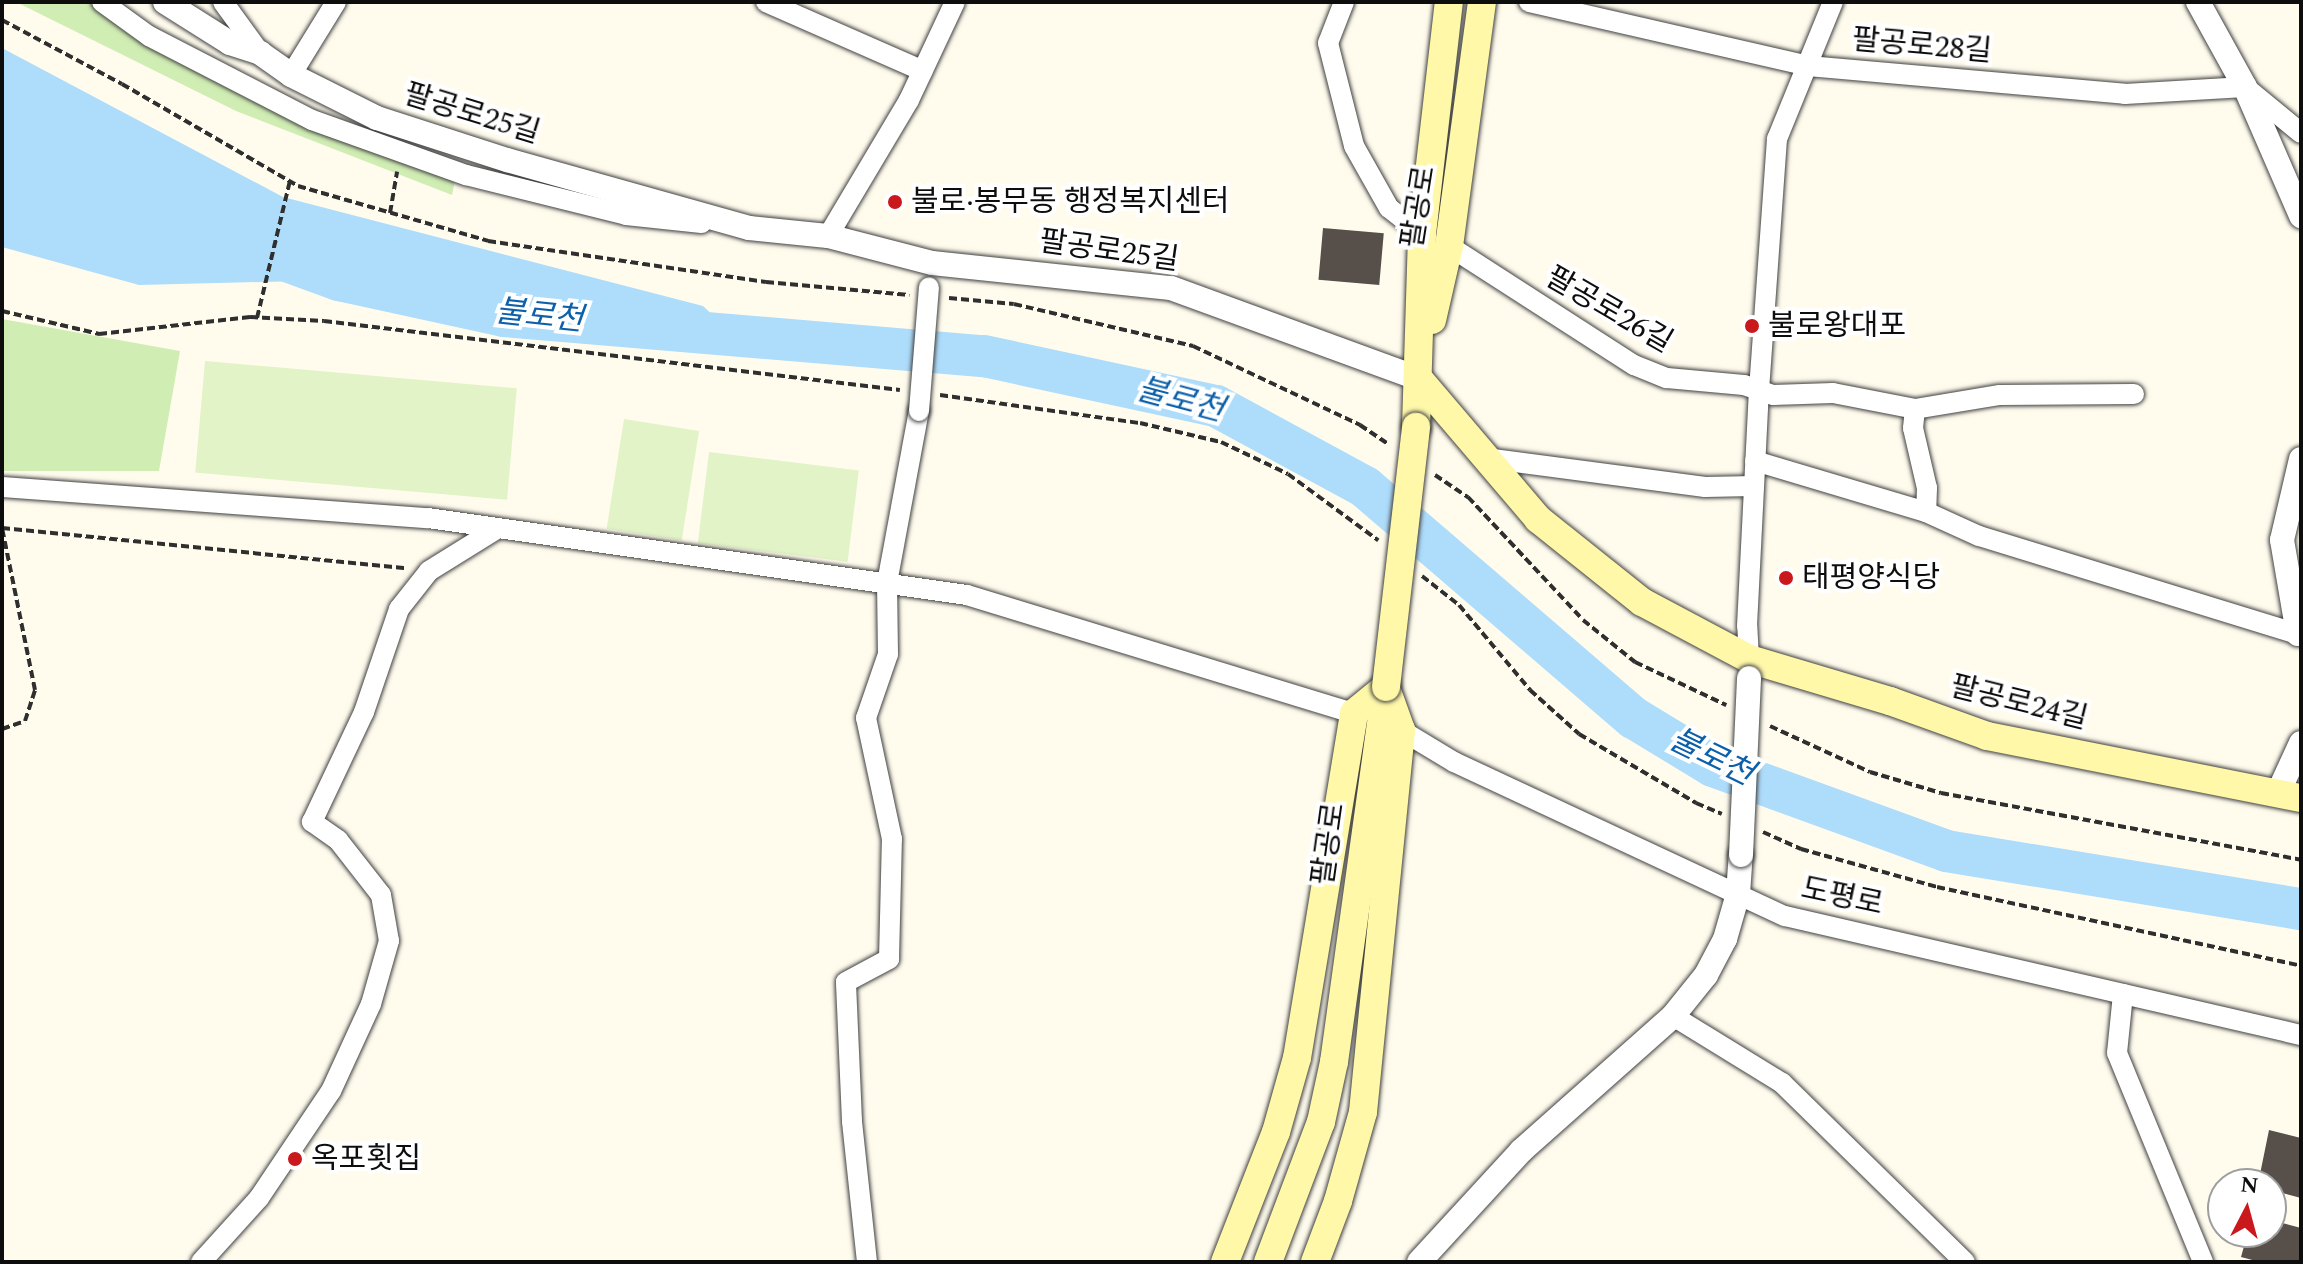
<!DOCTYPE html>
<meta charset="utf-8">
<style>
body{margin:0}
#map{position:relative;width:2303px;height:1264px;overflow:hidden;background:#fffcee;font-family:Spectral,"Noto Sans KR",serif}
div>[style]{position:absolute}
.green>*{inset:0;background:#d0edb4}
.pitch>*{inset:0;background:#e2f3c7;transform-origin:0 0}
.water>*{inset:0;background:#aedcfb}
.river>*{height:42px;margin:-21px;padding:0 21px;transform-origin:21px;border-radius:21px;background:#aedcfb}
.building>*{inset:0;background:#574f49;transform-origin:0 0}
.path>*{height:4px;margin-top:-2px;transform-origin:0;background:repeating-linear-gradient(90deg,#2f2f2f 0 8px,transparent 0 12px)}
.roads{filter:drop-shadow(0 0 2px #404040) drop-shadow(0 0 2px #404040)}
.minor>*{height:20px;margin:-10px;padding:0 10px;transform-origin:10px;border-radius:10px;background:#fff}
.tertiary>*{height:24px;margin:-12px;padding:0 12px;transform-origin:12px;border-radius:12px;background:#fff}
.secondary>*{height:28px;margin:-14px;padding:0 14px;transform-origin:14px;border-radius:14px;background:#fff8a9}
.bridges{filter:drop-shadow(0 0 2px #404040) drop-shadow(0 0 2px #404040)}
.minor-bridge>*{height:20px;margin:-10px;padding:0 10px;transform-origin:10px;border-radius:10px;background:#fff}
.tertiary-bridge>*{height:24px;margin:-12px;padding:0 12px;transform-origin:12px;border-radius:12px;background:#fff}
.secondary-bridge>*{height:28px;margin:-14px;padding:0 14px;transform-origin:14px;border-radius:14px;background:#fff8a9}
.dots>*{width:22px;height:22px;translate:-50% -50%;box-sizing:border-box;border:4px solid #fff;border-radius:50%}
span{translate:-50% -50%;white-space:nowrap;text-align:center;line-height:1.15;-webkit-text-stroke:8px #fff;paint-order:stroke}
.street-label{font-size:30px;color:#0d0d0d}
.poi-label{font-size:30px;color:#0d0d0d}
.left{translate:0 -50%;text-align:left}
.water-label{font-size:32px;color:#0c60aa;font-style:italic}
.frame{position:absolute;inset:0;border:4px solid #0d0d0d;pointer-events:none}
.north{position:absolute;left:2207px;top:1168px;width:80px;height:80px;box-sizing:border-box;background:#fff;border:2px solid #9e9e9e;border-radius:50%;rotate:6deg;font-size:22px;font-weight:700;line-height:32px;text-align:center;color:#0d0d0d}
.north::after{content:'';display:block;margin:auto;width:28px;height:36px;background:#ca191c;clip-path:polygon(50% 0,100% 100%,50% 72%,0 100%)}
</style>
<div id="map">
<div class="green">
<i style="clip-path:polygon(16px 2px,103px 2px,152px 45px,456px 175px,452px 195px,236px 111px)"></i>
<i style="clip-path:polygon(2px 319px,180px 351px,159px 471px,2px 471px)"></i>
</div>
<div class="pitch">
<i style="left:205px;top:361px;width:313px;height:112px;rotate:5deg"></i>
<i style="left:624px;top:419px;width:76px;height:111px;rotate:9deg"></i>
<i style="left:709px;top:452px;width:151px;height:92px;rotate:7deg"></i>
</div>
<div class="water">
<i style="clip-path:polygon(2px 48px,283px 197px,703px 306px,735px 336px,504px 316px,339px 280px,139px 285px,2px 247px)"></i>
</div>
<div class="river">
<i style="left:284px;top:260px;width:59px;rotate:20deg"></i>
<i style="left:339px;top:280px;width:169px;rotate:12.3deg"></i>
<i style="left:504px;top:316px;width:482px;rotate:4.8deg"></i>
<i style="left:984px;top:356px;width:237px;rotate:12.2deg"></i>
<i style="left:1216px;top:406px;width:170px;rotate:28.5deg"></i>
<i style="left:1365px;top:487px;width:355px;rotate:40.7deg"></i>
<i style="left:1634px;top:718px;width:92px;rotate:31.3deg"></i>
<i style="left:1713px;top:766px;width:248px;rotate:20deg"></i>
<i style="left:1946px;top:851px;width:360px;rotate:9.3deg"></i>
</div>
<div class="building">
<i style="left:1323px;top:228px;width:61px;height:52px;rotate:5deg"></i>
<i style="clip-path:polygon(2269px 1130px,2301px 1138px,2301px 1198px,2271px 1190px,2271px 1184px,2258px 1184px)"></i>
<i style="clip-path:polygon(2271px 1220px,2301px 1228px,2301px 1262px,2260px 1262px,2241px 1257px,2248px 1232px,2271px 1232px)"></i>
</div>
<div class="path">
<i style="left:2px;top:20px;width:136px;rotate:28.1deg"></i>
<i style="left:122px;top:84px;width:203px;rotate:30.1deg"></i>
<i style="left:298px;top:186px;width:198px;rotate:16.1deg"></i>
<i style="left:488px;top:241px;width:281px;rotate:8.4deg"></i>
<i style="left:766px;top:282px;width:144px;rotate:5.2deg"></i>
<i style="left:390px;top:213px;width:42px;rotate:-80.3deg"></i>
<i style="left:949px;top:298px;width:65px;rotate:5.3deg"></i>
<i style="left:1014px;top:304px;width:184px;rotate:13.2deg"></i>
<i style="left:1193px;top:346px;width:185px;rotate:25.3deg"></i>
<i style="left:1360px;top:425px;width:34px;rotate:34deg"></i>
<i style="left:2px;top:311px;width:100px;rotate:13.3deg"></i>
<i style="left:99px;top:334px;width:152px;rotate:-6.4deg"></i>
<i style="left:250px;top:317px;width:74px;rotate:3.1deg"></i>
<i style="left:324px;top:321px;width:580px;rotate:6.83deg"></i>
<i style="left:257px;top:318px;width:141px;rotate:-76.5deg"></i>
<i style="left:940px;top:395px;width:202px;rotate:8deg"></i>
<i style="left:1140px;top:423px;width:83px;rotate:13.2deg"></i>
<i style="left:1221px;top:442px;width:74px;rotate:25.5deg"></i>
<i style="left:1288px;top:474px;width:112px;rotate:36.3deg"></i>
<i style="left:1435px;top:475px;width:40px;rotate:34deg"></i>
<i style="left:1468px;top:497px;width:168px;rotate:46.9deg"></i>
<i style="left:1583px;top:620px;width:67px;rotate:38.9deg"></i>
<i style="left:1635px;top:662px;width:101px;rotate:25.3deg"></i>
<i style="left:2px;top:528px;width:406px;rotate:5.7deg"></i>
<i style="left:1422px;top:576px;width:47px;rotate:38.1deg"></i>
<i style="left:1459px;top:605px;width:111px;rotate:50.1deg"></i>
<i style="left:1530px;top:690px;width:66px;rotate:41.9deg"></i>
<i style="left:1579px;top:734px;width:136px;rotate:30.5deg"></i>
<i style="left:1696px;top:803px;width:28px;rotate:23deg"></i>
<i style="left:1770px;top:726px;width:110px;rotate:24.7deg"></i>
<i style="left:1870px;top:772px;width:74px;rotate:16.5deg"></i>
<i style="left:1941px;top:793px;width:366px;rotate:10.5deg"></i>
<i style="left:2px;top:729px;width:24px;rotate:-19deg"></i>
<i style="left:25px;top:721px;width:33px;rotate:-72deg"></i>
<i style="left:35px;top:690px;width:165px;rotate:-101.5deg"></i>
<i style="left:1763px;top:832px;width:42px;rotate:24.1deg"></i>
<i style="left:1801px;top:849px;width:141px;rotate:15.6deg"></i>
<i style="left:1937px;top:887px;width:372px;rotate:12.2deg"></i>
</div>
<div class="roads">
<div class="minor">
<i style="left:102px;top:2px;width:58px;rotate:35.9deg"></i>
<i style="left:149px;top:36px;width:183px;rotate:27.3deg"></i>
<i style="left:312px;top:120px;width:164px;rotate:19.7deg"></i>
<i style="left:466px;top:175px;width:165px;rotate:14deg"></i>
<i style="left:626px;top:215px;width:76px;rotate:6deg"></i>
<i style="left:223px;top:2px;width:63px;rotate:54deg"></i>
<i style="left:766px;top:2px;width:171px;rotate:23.7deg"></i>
<i style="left:1344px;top:2px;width:44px;rotate:111.3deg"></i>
<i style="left:1328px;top:43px;width:106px;rotate:75.8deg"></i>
<i style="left:1354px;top:146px;width:71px;rotate:60.6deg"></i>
<i style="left:1389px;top:208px;width:42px;rotate:38.2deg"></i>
<i style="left:1529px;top:2px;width:286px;rotate:12.9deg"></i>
<i style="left:1808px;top:66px;width:318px;rotate:5deg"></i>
<i style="left:2125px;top:94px;width:120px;rotate:-3.3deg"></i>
<i style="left:2245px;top:87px;width:72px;rotate:39.4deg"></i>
<i style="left:291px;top:75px;width:86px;rotate:-58.3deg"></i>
<i style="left:828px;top:236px;width:158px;rotate:-59.2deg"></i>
<i style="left:909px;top:100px;width:108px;rotate:-64.9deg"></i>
<i style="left:1449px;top:246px;width:220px;rotate:32.8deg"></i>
<i style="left:1634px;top:365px;width:35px;rotate:22deg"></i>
<i style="left:1667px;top:378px;width:77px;rotate:5.2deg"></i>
<i style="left:1744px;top:385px;width:31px;rotate:19deg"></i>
<i style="left:1773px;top:395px;width:60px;rotate:-1.9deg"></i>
<i style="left:1833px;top:393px;width:84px;rotate:11deg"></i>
<i style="left:1915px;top:409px;width:86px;rotate:-9.4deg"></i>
<i style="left:2000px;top:395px;width:134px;rotate:-0.4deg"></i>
<i style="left:1915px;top:409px;width:19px;rotate:96deg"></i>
<i style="left:1913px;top:428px;width:62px;rotate:76.9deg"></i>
<i style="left:1927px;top:488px;width:24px;rotate:92deg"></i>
<i style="left:1485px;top:458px;width:222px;rotate:7.5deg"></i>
<i style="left:1705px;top:487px;width:49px;rotate:-1.2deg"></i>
<i style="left:1755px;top:461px;width:178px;rotate:16.6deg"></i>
<i style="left:1926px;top:512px;width:58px;rotate:24.4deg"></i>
<i style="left:1979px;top:536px;width:334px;rotate:17.1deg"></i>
<i style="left:2px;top:487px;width:427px;rotate:4.2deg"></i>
<i style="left:428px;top:518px;width:544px;rotate:8.13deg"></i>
<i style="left:967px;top:595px;width:405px;rotate:17deg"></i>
<i style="left:1749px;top:659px;width:33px;rotate:-93deg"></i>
<i style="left:1747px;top:626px;width:236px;rotate:-87.1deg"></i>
<i style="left:1759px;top:390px;width:252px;rotate:-85.9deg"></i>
<i style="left:1777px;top:139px;width:148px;rotate:-67.8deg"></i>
<i style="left:1401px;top:730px;width:62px;rotate:31.1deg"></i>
<i style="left:1454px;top:762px;width:365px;rotate:25deg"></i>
<i style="left:1785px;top:916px;width:530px;rotate:12.99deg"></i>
<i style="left:2123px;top:994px;width:59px;rotate:95.8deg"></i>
<i style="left:2117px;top:1053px;width:226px;rotate:67.6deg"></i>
<i style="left:1673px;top:1016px;width:128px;rotate:31.6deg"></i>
<i style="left:1782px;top:1083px;width:256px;rotate:44.4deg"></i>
<i style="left:201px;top:1262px;width:86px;rotate:-47.8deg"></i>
<i style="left:259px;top:1198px;width:129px;rotate:-56.1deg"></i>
<i style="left:331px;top:1091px;width:96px;rotate:-65.3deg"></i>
<i style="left:371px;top:1004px;width:66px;rotate:-74.1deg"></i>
<i style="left:389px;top:941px;width:47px;rotate:-99.9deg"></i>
<i style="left:381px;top:895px;width:70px;rotate:-128deg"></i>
<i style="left:338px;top:840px;width:32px;rotate:-145deg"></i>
<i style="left:312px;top:822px;width:122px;rotate:-64.7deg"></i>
<i style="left:364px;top:712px;width:109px;rotate:-71.2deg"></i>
<i style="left:399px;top:609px;width:48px;rotate:-51.7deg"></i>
<i style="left:429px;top:571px;width:81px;rotate:-31.9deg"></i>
<i style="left:867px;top:1262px;width:142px;rotate:-96.1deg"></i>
<i style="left:852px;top:1121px;width:139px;rotate:-92.5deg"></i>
<i style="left:846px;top:982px;width:49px;rotate:-28.1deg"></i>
<i style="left:889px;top:959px;width:120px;rotate:-88.6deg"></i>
<i style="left:892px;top:839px;width:124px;rotate:-102.1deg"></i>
<i style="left:866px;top:718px;width:68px;rotate:-71deg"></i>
<i style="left:888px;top:654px;width:71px;rotate:-90.8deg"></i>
<i style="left:887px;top:583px;width:175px;rotate:-79.5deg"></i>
</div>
<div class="tertiary">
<i style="left:165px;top:2px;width:77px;rotate:32.2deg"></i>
<i style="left:230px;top:43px;width:32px;rotate:18deg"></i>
<i style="left:260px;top:53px;width:38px;rotate:35deg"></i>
<i style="left:291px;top:75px;width:96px;rotate:26.6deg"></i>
<i style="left:377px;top:118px;width:137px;rotate:17.9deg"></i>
<i style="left:507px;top:160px;width:251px;rotate:15.7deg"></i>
<i style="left:749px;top:228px;width:79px;rotate:5.8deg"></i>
<i style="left:828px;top:236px;width:107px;rotate:14.6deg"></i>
<i style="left:932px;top:263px;width:240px;rotate:6deg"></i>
<i style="left:1171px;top:288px;width:264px;rotate:20.1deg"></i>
<i style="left:2198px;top:2px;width:97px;rotate:61.1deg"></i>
<i style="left:2245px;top:87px;width:141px;rotate:66.5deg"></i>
<i style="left:2301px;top:459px;width:83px;rotate:103.2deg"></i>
<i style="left:2282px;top:540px;width:95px;rotate:80.3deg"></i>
<i style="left:2298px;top:634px;width:3px"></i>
<i style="left:2278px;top:793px;width:55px;rotate:-65.3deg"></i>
<i style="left:1419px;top:1262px;width:151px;rotate:-47.4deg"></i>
<i style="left:1521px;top:1151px;width:203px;rotate:-41.6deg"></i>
<i style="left:1673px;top:1016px;width:53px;rotate:-51.2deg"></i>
<i style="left:1706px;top:975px;width:41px;rotate:-62.2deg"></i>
<i style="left:1725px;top:939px;width:47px;rotate:-73.9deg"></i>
<i style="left:1738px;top:894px;width:39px;rotate:-86deg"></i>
</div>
<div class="secondary">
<i style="left:1432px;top:320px;width:76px;rotate:-77.1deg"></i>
<i style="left:1449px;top:246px;width:246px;rotate:-82.3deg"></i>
<i style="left:1419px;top:379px;width:184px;rotate:49.6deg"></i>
<i style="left:1538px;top:519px;width:133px;rotate:38.6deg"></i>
<i style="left:1642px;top:602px;width:121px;rotate:28deg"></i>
<i style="left:1749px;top:659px;width:147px;rotate:16.6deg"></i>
<i style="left:1890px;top:701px;width:103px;rotate:19.8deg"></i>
<i style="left:1987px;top:736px;width:320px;rotate:11.2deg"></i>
<i style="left:1416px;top:427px;width:193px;rotate:-88.2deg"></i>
<i style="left:1422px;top:234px;width:234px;rotate:-83.4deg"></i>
<i style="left:1225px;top:1262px;width:140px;rotate:-68.6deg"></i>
<i style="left:1276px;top:1132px;width:77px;rotate:-74.2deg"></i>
<i style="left:1297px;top:1058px;width:350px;rotate:-80.6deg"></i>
<i style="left:1354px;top:713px;width:41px;rotate:-39.1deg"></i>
<i style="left:1268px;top:1262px;width:150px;rotate:-69.3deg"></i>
<i style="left:1321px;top:1122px;width:61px;rotate:-77.8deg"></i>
<i style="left:1334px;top:1062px;width:379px;rotate:-82.1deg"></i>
<i style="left:1315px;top:1262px;width:65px;rotate:-69.3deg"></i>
<i style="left:1338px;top:1201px;width:92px;rotate:-74.3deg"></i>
<i style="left:1363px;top:1112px;width:384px;rotate:-84.3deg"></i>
<i style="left:1401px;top:730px;width:41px;rotate:-109.7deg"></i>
</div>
</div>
<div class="bridges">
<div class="minor-bridge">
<i style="left:919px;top:411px;width:124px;rotate:-85.4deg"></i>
</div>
<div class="tertiary-bridge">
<i style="left:1741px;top:855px;width:177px;rotate:-87.4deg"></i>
</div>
<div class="secondary-bridge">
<i style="left:1386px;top:687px;width:262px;rotate:-83.4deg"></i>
</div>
</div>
<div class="dots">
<i style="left:895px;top:202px;background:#ca191c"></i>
<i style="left:1752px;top:326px;background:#ca191c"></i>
<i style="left:1786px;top:578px;background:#ca191c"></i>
<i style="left:295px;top:1159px;background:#ca191c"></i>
</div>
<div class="street-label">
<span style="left:1922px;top:46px;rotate:5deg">팔공로28길</span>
<span style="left:472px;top:114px;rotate:17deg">팔공로25길</span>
<span style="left:1419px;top:207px;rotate:-81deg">팔공로</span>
<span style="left:1109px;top:251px;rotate:8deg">팔공로25길</span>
<span style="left:1609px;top:310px;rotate:30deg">팔공로26길</span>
<span style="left:2019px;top:703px;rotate:14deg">팔공로24길</span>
<span style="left:1329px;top:844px;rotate:-82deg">팔공로</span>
<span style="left:1842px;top:897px;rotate:12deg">도평로</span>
</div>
<div class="poi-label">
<span class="left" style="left:911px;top:202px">불로·봉무동 행정복지센터</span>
<span class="left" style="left:1768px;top:326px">불로왕대포</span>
<span class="left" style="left:1802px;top:578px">태평양식당</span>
<span class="left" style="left:311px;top:1159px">옥포횟집</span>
</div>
<div class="water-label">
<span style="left:539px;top:317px;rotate:6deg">불로천</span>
<span style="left:1180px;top:401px;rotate:15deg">불로천</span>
<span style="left:1711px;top:758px;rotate:26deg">불로천</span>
</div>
<div class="frame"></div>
<div class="north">N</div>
</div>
